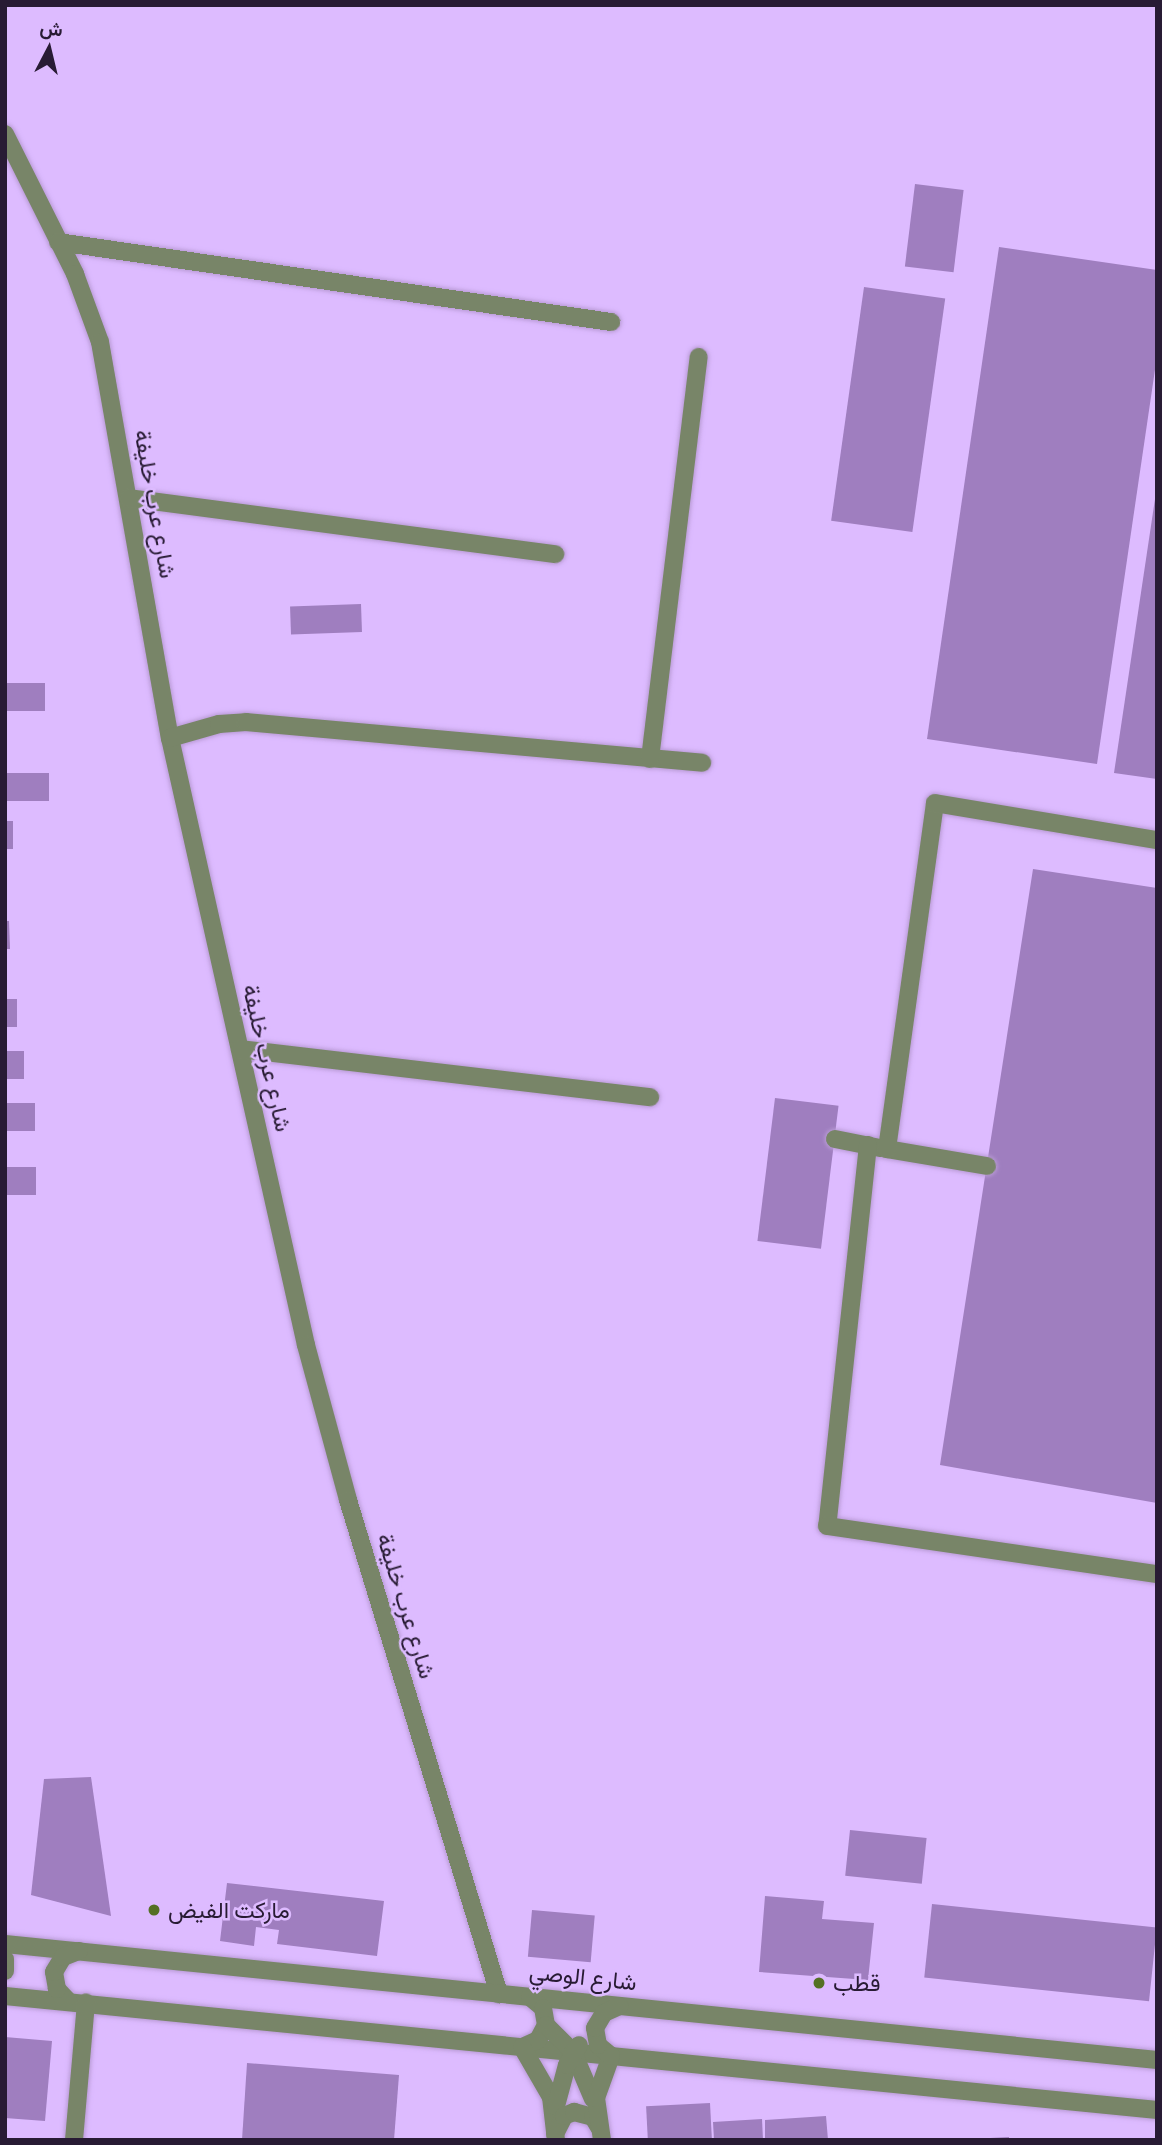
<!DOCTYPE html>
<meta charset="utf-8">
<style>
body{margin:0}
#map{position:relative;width:1162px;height:2145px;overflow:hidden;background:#dbf;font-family:Ubuntu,Vazirmatn,sans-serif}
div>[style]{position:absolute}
.building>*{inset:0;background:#9f7ebf;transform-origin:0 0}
.roads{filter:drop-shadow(0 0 2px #b99bd6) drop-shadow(0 0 2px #b99bd6)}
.minor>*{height:18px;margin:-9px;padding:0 9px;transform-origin:9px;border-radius:9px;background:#788568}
.dots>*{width:19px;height:19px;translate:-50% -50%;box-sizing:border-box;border:4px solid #dbf;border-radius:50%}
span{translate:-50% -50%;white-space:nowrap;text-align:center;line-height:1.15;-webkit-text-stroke:5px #dbf;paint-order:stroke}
.street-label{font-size:23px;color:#281b34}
.poi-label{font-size:23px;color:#281b34}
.left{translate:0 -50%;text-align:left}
.frame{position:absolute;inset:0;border:7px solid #281b34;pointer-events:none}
.north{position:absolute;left:14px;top:14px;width:70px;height:70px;-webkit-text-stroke:5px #dbf;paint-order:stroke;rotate:7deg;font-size:19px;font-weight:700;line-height:28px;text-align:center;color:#281b34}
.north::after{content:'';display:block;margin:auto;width:24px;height:32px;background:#281b34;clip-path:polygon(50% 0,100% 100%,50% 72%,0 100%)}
</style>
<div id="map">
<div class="building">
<i style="left:915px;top:184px;width:49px;height:83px;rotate:7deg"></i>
<i style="clip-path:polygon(999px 247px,1157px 270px,1157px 356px,1097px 764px,927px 739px)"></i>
<i style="left:864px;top:287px;width:82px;height:236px;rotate:8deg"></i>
<i style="clip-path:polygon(1155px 499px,1157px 499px,1157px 779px,1114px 773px)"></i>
<i style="left:361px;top:604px;width:28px;height:71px;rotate:88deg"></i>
<i style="left:5px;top:683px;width:40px;height:28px"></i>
<i style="left:49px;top:773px;width:28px;height:44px;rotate:90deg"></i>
<i style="left:5px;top:821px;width:8px;height:28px"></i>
<i style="clip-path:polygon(1033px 869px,1157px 888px,1157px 1503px,940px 1465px)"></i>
<i style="clip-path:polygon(5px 921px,9px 921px,10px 949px,5px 949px)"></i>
<i style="left:5px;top:999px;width:12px;height:28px"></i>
<i style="left:24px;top:1051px;width:28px;height:19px;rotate:90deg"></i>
<i style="left:775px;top:1098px;width:64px;height:144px;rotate:7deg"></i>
<i style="left:5px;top:1103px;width:30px;height:28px"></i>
<i style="left:36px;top:1167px;width:28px;height:31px;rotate:90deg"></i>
<i style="clip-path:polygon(91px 1777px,111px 1916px,31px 1895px,44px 1779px)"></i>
<i style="left:850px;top:1830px;width:77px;height:46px;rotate:6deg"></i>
<i style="clip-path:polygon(227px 1883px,384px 1901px,377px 1956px,277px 1944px,279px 1930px,256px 1927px,254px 1946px,220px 1941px)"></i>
<i style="clip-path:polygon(765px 1896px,824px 1901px,822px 1919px,874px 1923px,868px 1980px,759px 1972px)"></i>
<i style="left:932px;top:1904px;width:226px;height:74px;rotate:6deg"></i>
<i style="left:532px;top:1910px;width:63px;height:47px;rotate:5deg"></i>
<i style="clip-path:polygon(5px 2037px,52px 2041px,45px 2121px,5px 2118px)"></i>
<i style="clip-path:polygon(247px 2063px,399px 2075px,394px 2140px,242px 2140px)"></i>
<i style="left:710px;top:2103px;width:37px;height:64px;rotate:87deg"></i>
<i style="clip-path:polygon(826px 2116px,828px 2140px,765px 2140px,765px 2120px)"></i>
<i style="clip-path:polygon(762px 2119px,763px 2140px,714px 2140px,713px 2122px)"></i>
<i style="clip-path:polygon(1009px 2137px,1009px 2140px,990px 2140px,990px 2138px)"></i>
</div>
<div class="roads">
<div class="minor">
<i style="left:5px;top:134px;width:157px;rotate:63.4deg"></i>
<i style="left:75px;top:274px;width:72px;rotate:69.8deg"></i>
<i style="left:100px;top:342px;width:402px;rotate:80deg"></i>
<i style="left:170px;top:738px;width:622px;rotate:77.37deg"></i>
<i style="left:306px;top:1345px;width:161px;rotate:74.8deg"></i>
<i style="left:348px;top:1500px;width:517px;rotate:73deg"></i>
<i style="left:58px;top:242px;width:559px;rotate:8.23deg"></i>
<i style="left:129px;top:498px;width:430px;rotate:7.5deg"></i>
<i style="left:170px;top:738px;width:51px;rotate:-15.9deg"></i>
<i style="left:219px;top:724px;width:27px;rotate:-4deg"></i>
<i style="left:246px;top:722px;width:458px;rotate:5.1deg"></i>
<i style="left:650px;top:759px;width:405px;rotate:-83.1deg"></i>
<i style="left:240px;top:1049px;width:413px;rotate:6.7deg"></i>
<i style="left:835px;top:1139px;width:46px;rotate:11.3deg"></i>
<i style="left:868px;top:1145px;width:383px;rotate:96.1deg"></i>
<i style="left:827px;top:1526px;width:333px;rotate:8.3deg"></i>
<i style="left:987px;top:1166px;width:101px;rotate:-170.4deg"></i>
<i style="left:887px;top:1149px;width:349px;rotate:-82.1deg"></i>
<i style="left:935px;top:803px;width:225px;rotate:9.5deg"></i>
<i style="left:5px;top:1944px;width:1158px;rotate:5.75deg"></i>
<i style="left:5px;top:1959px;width:12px;rotate:90deg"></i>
<i style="left:5px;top:1996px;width:1158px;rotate:5.65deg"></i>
<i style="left:530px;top:1997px;width:17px;rotate:40deg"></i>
<i style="left:543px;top:2008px;width:17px;rotate:80deg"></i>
<i style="left:546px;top:2025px;width:17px;rotate:118deg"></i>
<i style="left:538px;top:2040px;width:17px;rotate:156deg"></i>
<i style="left:522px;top:2047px;width:58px;rotate:59.9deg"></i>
<i style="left:551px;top:2097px;width:43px;rotate:83.4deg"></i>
<i style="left:69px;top:2002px;width:18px;rotate:-133deg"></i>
<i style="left:57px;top:1989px;width:17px;rotate:-100deg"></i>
<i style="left:54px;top:1972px;width:17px;rotate:-59deg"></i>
<i style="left:63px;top:1957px;width:17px;rotate:-21deg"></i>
<i style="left:546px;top:2025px;width:38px;rotate:45deg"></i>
<i style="left:573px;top:2052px;width:51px;rotate:66.9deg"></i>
<i style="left:556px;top:2106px;width:42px;rotate:-75deg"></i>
<i style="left:567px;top:2065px;width:23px;rotate:-59deg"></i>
<i style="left:555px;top:2134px;width:20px;rotate:-63deg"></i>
<i style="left:564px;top:2116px;width:11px;rotate:-22deg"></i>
<i style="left:574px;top:2112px;width:20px;rotate:15deg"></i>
<i style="left:593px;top:2117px;width:12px;rotate:59deg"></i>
<i style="left:74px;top:2140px;width:138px;rotate:-85deg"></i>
<i style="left:602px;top:2140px;width:42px;rotate:-98.1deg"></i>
<i style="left:596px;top:2098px;width:45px;rotate:-70.3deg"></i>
<i style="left:611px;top:2056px;width:17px;rotate:-140deg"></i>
<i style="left:598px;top:2045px;width:17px;rotate:-100deg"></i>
<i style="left:595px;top:2028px;width:17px;rotate:-59deg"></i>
<i style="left:604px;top:2013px;width:17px;rotate:-24deg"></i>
</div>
</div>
<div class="dots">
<i style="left:154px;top:1910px;background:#547024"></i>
<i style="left:819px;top:1983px;background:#547024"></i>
</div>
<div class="street-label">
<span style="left:155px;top:504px;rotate:80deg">شارع عرب خليفة</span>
<span style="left:267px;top:1058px;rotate:77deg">شارع عرب خليفة</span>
<span style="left:406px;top:1606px;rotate:73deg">شارع عرب خليفة</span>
<span style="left:583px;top:1977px;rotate:6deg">شارع الوصي</span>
</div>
<div class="poi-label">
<span class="left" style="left:168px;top:1910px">ماركت الفيض</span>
<span class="left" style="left:833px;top:1983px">قطب</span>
</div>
<div class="frame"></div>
<div class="north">ش</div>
</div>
